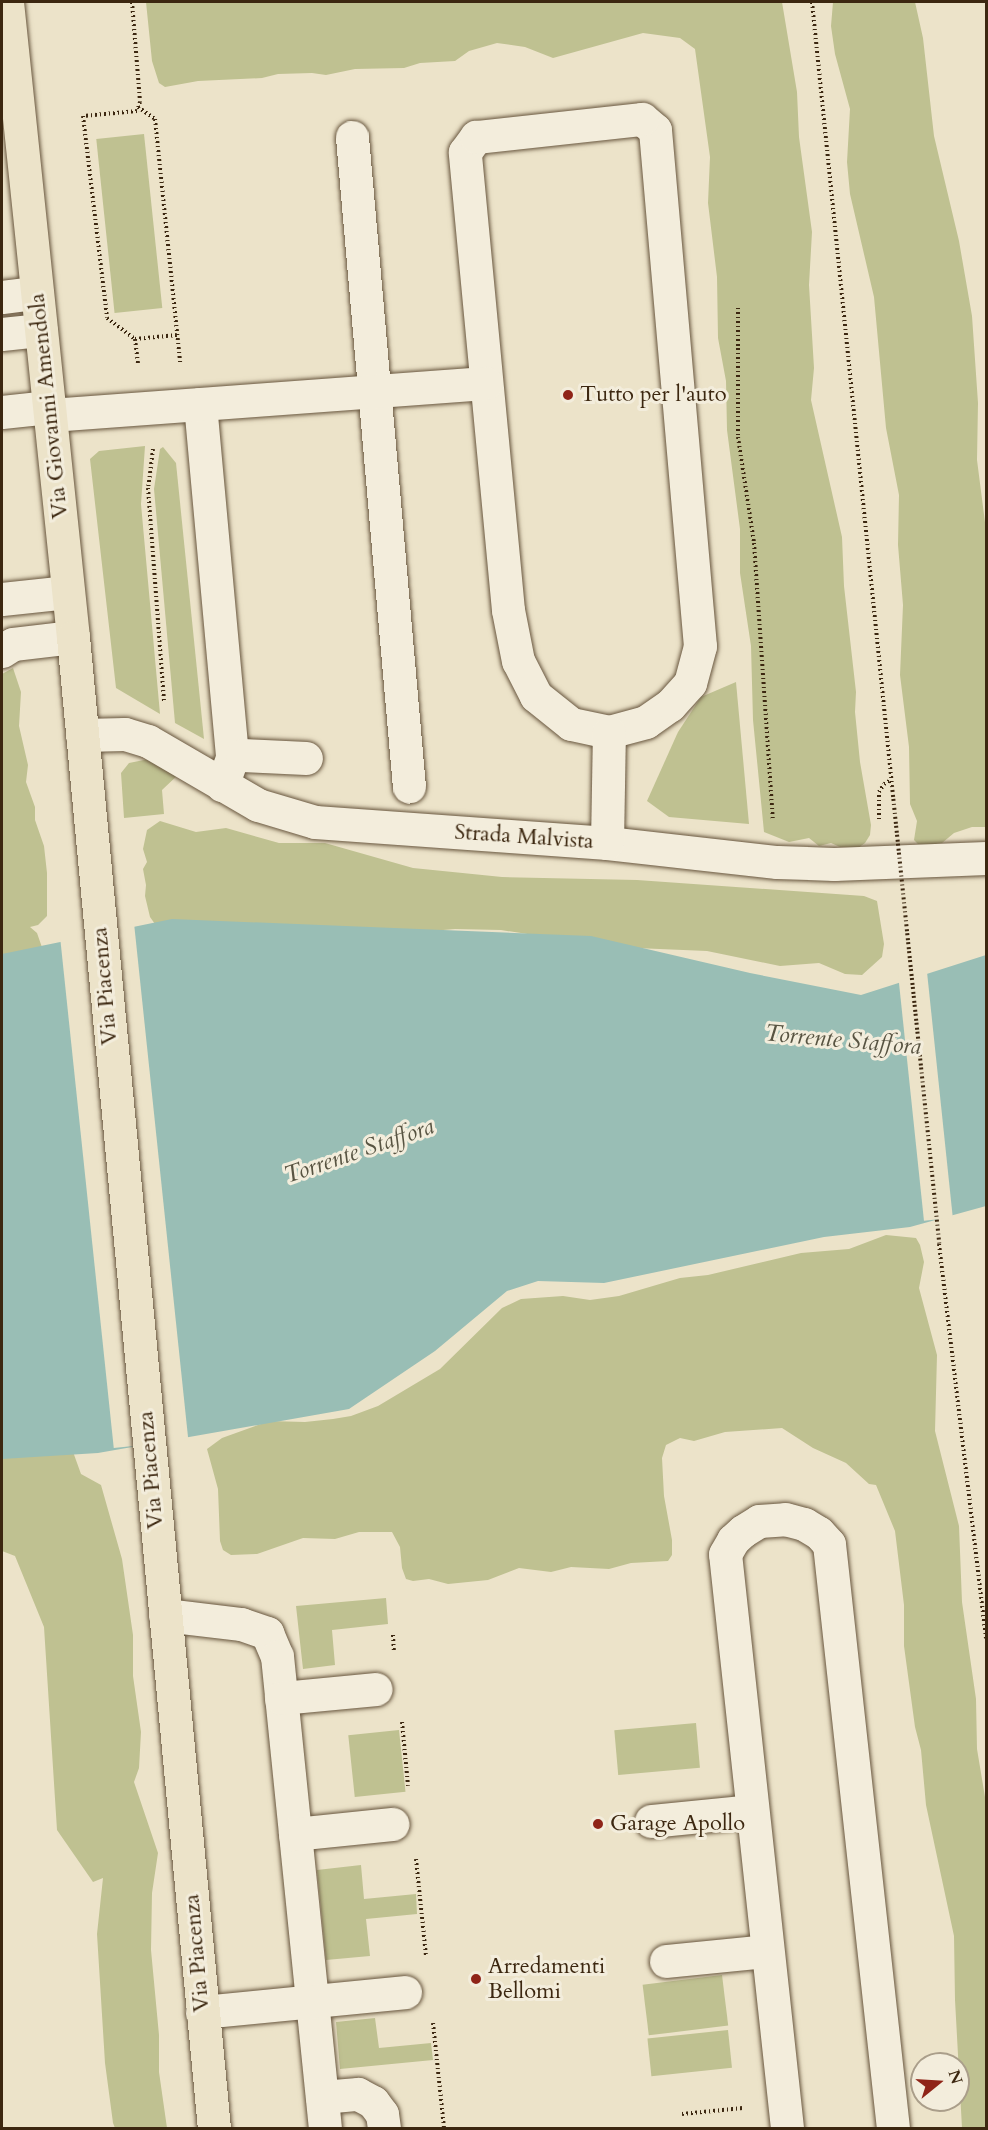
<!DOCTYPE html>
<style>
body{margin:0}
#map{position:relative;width:988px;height:2130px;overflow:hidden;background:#ece3c9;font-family:Cardo,serif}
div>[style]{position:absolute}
.green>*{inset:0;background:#bfc191;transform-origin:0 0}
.water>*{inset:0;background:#99beb5}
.pier>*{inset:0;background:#ece3c9;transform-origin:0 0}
.path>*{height:4px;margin-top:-2px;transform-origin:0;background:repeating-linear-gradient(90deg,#3c2710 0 1.5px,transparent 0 4.5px)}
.roads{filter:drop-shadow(0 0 2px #68563e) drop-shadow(0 0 2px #68563e)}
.minor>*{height:33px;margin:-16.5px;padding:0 16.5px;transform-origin:16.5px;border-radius:16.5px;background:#f3eddc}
.major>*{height:33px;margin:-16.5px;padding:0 16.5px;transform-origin:16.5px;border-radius:16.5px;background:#ece3c9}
.path-bridge>*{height:4px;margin-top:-2px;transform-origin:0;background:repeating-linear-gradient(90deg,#3c2710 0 1.5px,transparent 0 4.5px)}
.dots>*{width:16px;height:16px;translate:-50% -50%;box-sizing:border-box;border:3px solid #f3eddc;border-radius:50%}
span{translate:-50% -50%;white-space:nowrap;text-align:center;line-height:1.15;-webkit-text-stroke:6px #f3eddc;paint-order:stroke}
.poi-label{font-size:22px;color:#3c2710}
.left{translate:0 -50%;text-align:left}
.street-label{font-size:22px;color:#3c2710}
.water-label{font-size:24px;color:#585442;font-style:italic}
.frame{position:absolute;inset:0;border:3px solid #3c2710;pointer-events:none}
.north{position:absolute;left:910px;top:2052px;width:60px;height:60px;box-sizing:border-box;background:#f3eddc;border:2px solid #aa9e8a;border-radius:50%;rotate:72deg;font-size:16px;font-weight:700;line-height:24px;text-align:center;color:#3c2710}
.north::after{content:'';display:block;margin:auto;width:21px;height:27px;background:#8f2418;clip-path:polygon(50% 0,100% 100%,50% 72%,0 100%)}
</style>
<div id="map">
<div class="green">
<i style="clip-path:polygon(146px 2px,782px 2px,797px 92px,799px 137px,812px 232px,809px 285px,814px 368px,811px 400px,842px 537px,844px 586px,856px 692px,855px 712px,860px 762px,871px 825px,870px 835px,865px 843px,858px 848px,840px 847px,831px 843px,819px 846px,809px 838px,789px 842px,764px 832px,753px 720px,751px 646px,740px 573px,740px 529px,727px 430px,726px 381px,718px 338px,717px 277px,708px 203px,710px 157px,695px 49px,680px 38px,643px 33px,553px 58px,525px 47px,497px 43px,469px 51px,455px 61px,420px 63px,404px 68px,355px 69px,326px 75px,312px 73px,278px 74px,262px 78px,198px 81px,165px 87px,159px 83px,152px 61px)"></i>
<i style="clip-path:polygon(833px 2px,915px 2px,923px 38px,934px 136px,959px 241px,972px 316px,978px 403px,977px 460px,986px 530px,986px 827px,972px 827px,954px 833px,942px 843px,930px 845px,918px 844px,914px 840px,917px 821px,910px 804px,909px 747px,900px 675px,903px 605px,898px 545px,899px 495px,886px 428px,874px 297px,850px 194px,847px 162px,850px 109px,835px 54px,831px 26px)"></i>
<i style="left:144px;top:134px;width:175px;height:48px;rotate:84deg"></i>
<i style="clip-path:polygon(145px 446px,141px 504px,160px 714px,116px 688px,90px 459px,99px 451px)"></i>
<i style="clip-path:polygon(163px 447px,176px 463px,204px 739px,175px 723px,154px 489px,160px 449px)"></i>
<i style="clip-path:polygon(13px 668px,21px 692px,19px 726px,28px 765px,26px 782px,35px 807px,35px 820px,44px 846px,47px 873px,47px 916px,38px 925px,30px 927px,37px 933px,53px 979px,2px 1000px,2px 674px)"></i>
<i style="clip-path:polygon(736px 682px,749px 824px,669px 817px,647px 801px,678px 732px,701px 697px)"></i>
<i style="clip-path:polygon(154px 758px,180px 773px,162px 790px,164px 814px,124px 818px,121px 773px,129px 763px)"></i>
<i style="clip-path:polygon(160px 821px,196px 832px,226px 828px,279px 843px,325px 843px,413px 868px,502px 877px,637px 880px,864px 896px,877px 901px,884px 944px,882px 957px,862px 975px,845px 974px,819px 963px,780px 966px,707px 951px,612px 947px,501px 930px,455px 929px,277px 944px,155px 924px,150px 917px,145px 896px,146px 885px,143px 869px,147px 862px,143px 849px,147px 830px)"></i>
<i style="clip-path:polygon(886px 1235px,916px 1238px,920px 1245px,924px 1262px,919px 1288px,937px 1355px,935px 1431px,959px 1526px,962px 1602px,976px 1699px,977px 1749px,986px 1803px,986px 2128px,962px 2128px,955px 2000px,954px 1936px,926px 1805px,921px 1750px,915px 1727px,904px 1646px,904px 1605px,895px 1531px,876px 1485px,869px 1484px,846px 1463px,813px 1448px,782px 1428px,725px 1432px,694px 1441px,680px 1438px,666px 1445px,662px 1458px,664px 1496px,672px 1540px,672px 1555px,668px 1561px,631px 1563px,609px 1569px,571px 1567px,551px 1572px,519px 1568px,488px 1580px,448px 1584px,429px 1579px,413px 1581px,406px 1579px,402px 1568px,400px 1547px,392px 1532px,359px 1532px,335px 1539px,303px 1538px,257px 1554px,231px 1555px,223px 1550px,220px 1541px,218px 1489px,207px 1449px,222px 1438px,269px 1421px,305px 1422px,333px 1419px,351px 1416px,378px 1406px,440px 1369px,502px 1308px,521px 1299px,563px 1296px,590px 1300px,619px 1296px,680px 1278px,708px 1275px,801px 1253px,849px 1249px)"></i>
<i style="clip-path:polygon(2px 1354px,72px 1449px,81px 1474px,101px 1485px,122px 1559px,133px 1635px,133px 1676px,141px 1732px,139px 1768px,134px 1782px,158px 1853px,152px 1893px,151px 1950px,159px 2035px,159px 2072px,167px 2128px,115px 2128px,113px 2123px,105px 2063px,97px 1934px,103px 1878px,93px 1882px,57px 1830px,44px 1627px,15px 1556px,2px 1551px)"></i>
<i style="clip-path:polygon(386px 1598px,388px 1624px,332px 1630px,335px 1665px,303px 1669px,296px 1606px)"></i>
<i style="left:696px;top:1723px;width:45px;height:82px;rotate:85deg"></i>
<i style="left:399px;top:1730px;width:62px;height:51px;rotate:84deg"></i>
<i style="clip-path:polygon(361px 1865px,364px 1899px,416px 1894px,417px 1914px,366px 1919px,370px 1956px,326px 1960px,317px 1870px)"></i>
<i style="left:722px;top:1975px;width:51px;height:80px;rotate:83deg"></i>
<i style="clip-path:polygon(375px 2018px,379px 2048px,431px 2043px,433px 2060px,340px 2069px,336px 2022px)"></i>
<i style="left:728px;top:2030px;width:38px;height:81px;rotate:84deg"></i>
</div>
<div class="water">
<i style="clip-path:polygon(172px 919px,591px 936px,750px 973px,861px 995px,986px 955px,986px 1206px,910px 1227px,824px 1237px,604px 1283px,538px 1281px,507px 1291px,435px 1351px,349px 1409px,98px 1453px,2px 1459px,2px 954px)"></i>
</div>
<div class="pier">
<i style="left:134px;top:923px;width:520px;height:75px;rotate:84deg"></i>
<i style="left:927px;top:972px;width:247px;height:29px;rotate:84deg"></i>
</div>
<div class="path">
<i style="left:132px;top:2px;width:100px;rotate:85.4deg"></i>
<i style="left:140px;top:102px;width:9px;rotate:108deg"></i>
<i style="left:137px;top:111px;width:54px;rotate:174.7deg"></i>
<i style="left:83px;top:116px;width:203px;rotate:83.2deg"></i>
<i style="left:107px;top:318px;width:35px;rotate:37deg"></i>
<i style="left:135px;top:339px;width:42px;rotate:-5.4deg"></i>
<i style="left:812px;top:2px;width:788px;rotate:84.17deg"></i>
<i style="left:138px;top:107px;width:21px;rotate:35deg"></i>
<i style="left:155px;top:119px;width:245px;rotate:84.1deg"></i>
<i style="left:738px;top:308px;width:129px;rotate:90deg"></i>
<i style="left:738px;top:437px;width:107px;rotate:81.4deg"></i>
<i style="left:754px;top:543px;width:277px;rotate:86.1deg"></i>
<i style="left:135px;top:339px;width:26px;rotate:83deg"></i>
<i style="left:153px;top:449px;width:39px;rotate:97deg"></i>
<i style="left:148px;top:488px;width:215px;rotate:85.7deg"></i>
<i style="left:879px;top:819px;width:27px;rotate:-90deg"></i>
<i style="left:879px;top:792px;width:9px;rotate:-58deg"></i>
<i style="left:884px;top:784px;width:8px;rotate:-30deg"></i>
<i style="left:939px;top:1244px;width:397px;rotate:83.2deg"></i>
<i style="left:393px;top:1635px;width:17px;rotate:87deg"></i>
<i style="left:402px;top:1722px;width:64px;rotate:84.6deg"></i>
<i style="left:416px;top:1859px;width:98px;rotate:84.1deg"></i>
<i style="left:433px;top:2023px;width:106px;rotate:84deg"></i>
<i style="left:682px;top:2114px;width:61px;rotate:-5.6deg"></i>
</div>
<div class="roads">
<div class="minor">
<i style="left:642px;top:119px;width:17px;rotate:40deg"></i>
<i style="left:655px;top:130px;width:518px;rotate:85.02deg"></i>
<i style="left:700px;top:646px;width:38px;rotate:105deg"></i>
<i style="left:690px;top:683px;width:30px;rotate:132deg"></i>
<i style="left:670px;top:705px;width:29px;rotate:145deg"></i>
<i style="left:646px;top:722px;width:38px;rotate:165deg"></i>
<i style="left:609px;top:732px;width:39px;rotate:-168deg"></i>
<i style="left:571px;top:724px;width:45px;rotate:-141.3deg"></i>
<i style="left:536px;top:696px;width:39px;rotate:-117deg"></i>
<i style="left:518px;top:661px;width:52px;rotate:-101.1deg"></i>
<i style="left:508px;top:610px;width:460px;rotate:-95.4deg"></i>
<i style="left:465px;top:152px;width:19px;rotate:-54deg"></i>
<i style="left:476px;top:137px;width:167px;rotate:-6.2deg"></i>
<i style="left:352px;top:137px;width:652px;rotate:84.99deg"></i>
<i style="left:2px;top:297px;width:35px;rotate:-7deg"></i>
<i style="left:2px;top:334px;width:39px;rotate:-6deg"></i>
<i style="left:200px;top:404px;width:355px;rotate:84.8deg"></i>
<i style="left:232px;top:758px;width:29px;rotate:110deg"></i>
<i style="left:2px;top:412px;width:47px;rotate:-6.1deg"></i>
<i style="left:50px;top:415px;width:437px;rotate:-4.2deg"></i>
<i style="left:2px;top:599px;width:66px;rotate:-6.1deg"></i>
<i style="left:2px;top:651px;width:13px;rotate:-32deg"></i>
<i style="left:13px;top:644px;width:60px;rotate:-6.7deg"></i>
<i style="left:82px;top:735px;width:43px;rotate:-1.3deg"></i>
<i style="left:125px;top:734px;width:24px;rotate:17deg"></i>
<i style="left:148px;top:741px;width:127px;rotate:30.2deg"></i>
<i style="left:258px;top:805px;width:59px;rotate:16.6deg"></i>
<i style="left:315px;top:822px;width:293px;rotate:4.1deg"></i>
<i style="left:607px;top:843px;width:171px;rotate:6.4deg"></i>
<i style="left:777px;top:862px;width:57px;rotate:2deg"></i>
<i style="left:834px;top:864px;width:152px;rotate:-2.3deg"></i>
<i style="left:232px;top:758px;width:10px;rotate:-17deg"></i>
<i style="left:242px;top:755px;width:64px;rotate:2.7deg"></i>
<i style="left:607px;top:843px;width:111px;rotate:-89deg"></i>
<i style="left:165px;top:1615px;width:77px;rotate:6.8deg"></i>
<i style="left:241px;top:1624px;width:28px;rotate:19deg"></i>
<i style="left:267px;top:1633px;width:25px;rotate:67deg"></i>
<i style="left:277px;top:1656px;width:474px;rotate:84.2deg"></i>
<i style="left:281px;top:1698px;width:95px;rotate:-5.4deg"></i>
<i style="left:651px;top:1821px;width:101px;rotate:-5.7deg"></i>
<i style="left:295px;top:1834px;width:98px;rotate:-5.9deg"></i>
<i style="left:666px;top:1961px;width:101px;rotate:-5.7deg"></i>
<i style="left:202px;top:2012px;width:204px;rotate:-5.6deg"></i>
<i style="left:322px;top:2097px;width:36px;rotate:-5deg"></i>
<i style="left:358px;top:2094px;width:17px;rotate:28deg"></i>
<i style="left:373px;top:2102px;width:15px;rotate:53deg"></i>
<i style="left:382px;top:2114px;width:14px;rotate:82deg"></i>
<i style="left:787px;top:2128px;width:577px;rotate:-96.16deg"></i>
<i style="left:725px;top:1554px;width:16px;rotate:-60deg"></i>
<i style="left:733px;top:1540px;width:13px;rotate:-42deg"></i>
<i style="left:743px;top:1531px;width:19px;rotate:-32deg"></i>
<i style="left:759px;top:1521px;width:26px;rotate:-4deg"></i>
<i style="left:785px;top:1519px;width:20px;rotate:15deg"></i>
<i style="left:804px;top:1524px;width:17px;rotate:31deg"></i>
<i style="left:819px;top:1533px;width:15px;rotate:48deg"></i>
<i style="left:829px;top:1544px;width:587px;rotate:83.75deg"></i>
</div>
<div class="major">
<i style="left:7px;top:2px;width:638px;rotate:84.07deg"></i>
<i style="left:73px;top:637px;width:1498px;rotate:84.6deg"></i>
</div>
</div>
<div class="path-bridge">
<i style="left:892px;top:786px;width:460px;rotate:84.1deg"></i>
</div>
<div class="dots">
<i style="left:568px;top:395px;background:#8f2418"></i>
<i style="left:598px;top:1824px;background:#8f2418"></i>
<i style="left:476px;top:1979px;background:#8f2418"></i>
</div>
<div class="poi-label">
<span class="left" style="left:580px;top:395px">Tutto per l'auto</span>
<span class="left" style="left:610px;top:1824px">Garage Apollo</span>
<span class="left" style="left:488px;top:1979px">Arredamenti<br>Bellomi</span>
</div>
<div class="street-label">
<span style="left:49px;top:406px;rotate:-96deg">Via Giovanni Amendola</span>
<span style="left:524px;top:837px;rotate:4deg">Strada Malvista</span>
<span style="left:105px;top:986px;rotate:-95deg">Via Piacenza</span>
<span style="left:151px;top:1470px;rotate:-95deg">Via Piacenza</span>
<span style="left:197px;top:1953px;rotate:-95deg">Via Piacenza</span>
</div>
<div class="water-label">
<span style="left:843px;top:1040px;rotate:5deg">Torrente Staffora</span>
<span style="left:359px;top:1151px;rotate:-19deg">Torrente Staffora</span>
</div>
<div class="frame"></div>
<div class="north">N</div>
</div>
